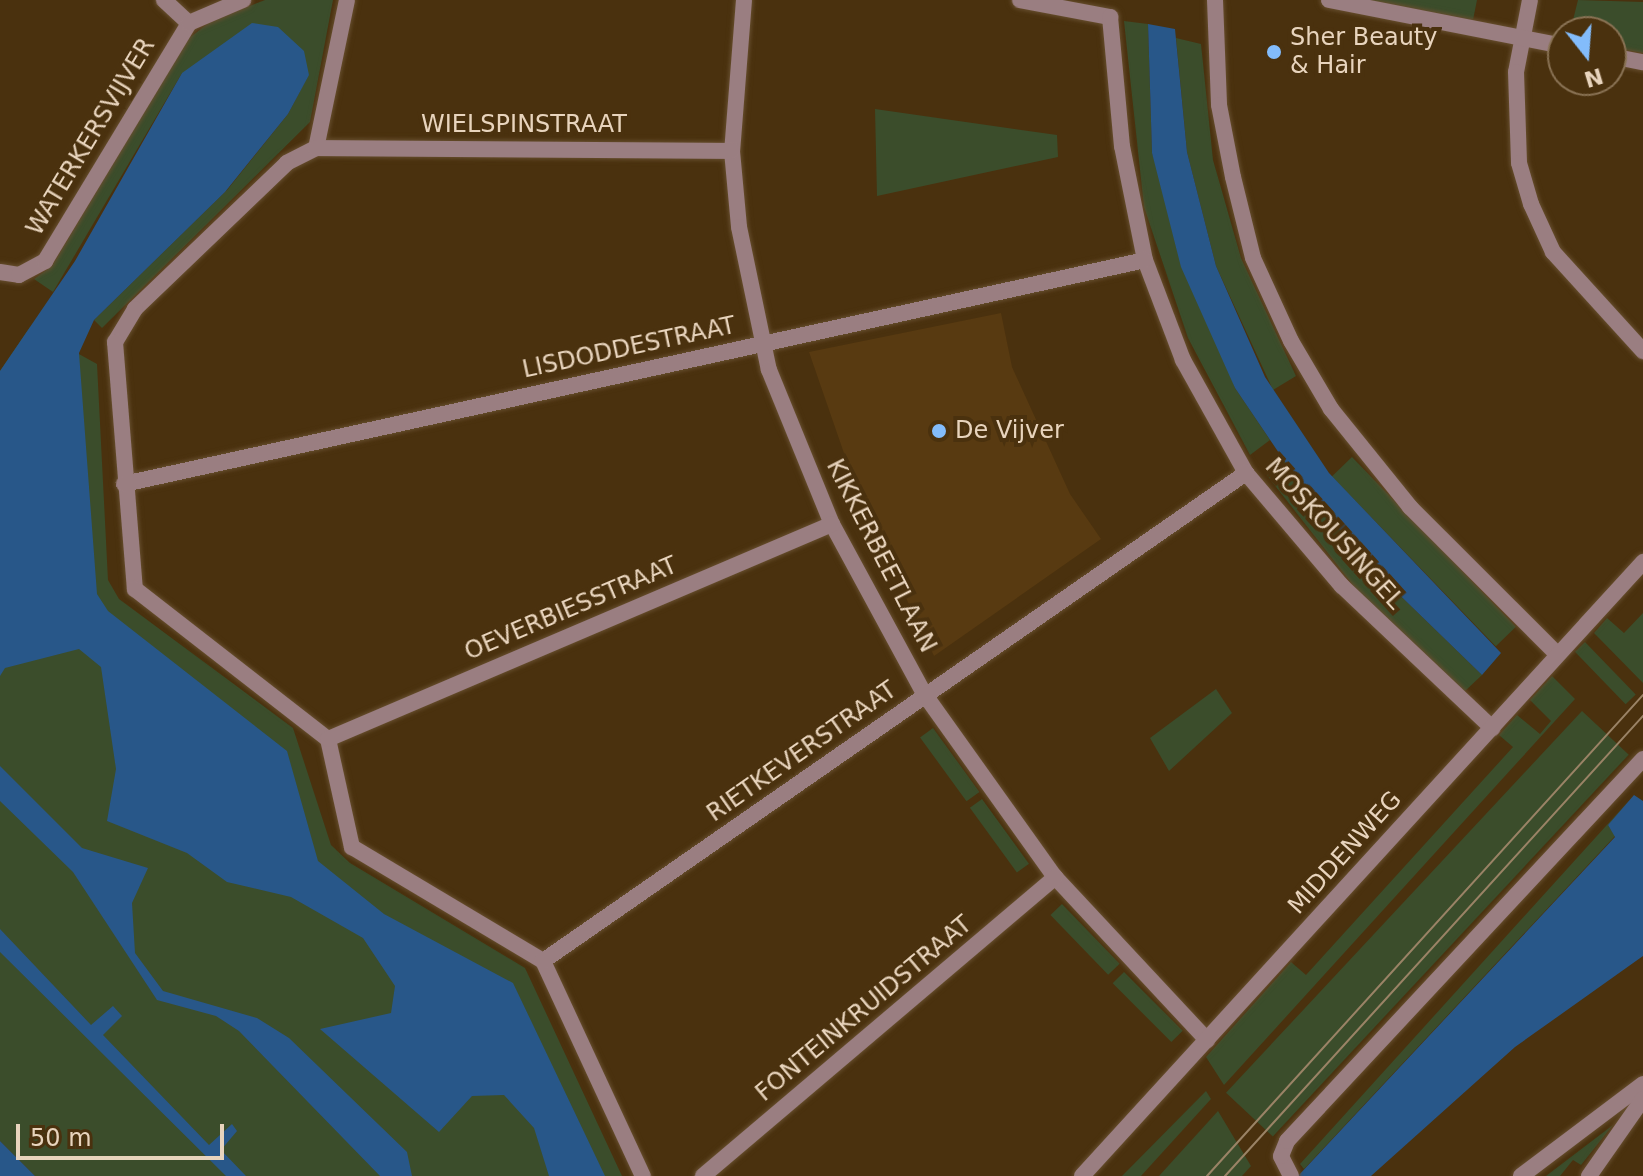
<!DOCTYPE html>
<style>
body{margin:0}
#map{position:relative;width:1643px;height:1176px;overflow:hidden;background:#4a310e;font-family:"DejaVu Sans",sans-serif}
div>[style]{position:absolute}
.built>*{inset:0;background:#583a11}
.green>*{inset:0;background:#3b4d2b;transform-origin:0 0}
.water>*{inset:0;background:#285789}
.roads{filter:drop-shadow(0 0 2px #664e2e) drop-shadow(0 0 2px #664e2e)}
.minor>*{height:16px;margin:-8px;padding:0 8px;transform-origin:8px;border-radius:8px;background:#9a7e81}
.tertiary>*{height:16px;margin:-8px;padding:0 8px;transform-origin:8px;border-radius:8px;background:#9a7e81}
.tram>*{height:2px;margin:-1px;padding:0 1px;transform-origin:1px;border-radius:1px;background:#9a8366}
.dots>*{width:22px;height:22px;translate:-50% -50%;box-sizing:border-box;border:4px solid #4a310e;border-radius:50%}
span{translate:-50% -50%;white-space:nowrap;text-align:center;line-height:1.15;-webkit-text-stroke:8px #4a310e;paint-order:stroke}
.poi-label{font-size:24px;color:#e8d4bd}
.left{translate:0 -50%;text-align:left}
.street-label{font-size:24px;color:#e8d4bd}
.north{position:absolute;left:1547px;top:16px;width:80px;height:80px;box-sizing:border-box;background:#4a310e;border:2px solid #897254;border-radius:50%;rotate:163deg;font-size:22px;font-weight:700;line-height:32px;text-align:center;color:#e8d4bd}
.north::after{content:'';display:block;margin:auto;width:28px;height:36px;background:#83bcfb;clip-path:polygon(50% 0,100% 100%,50% 72%,0 100%)}
.scale{position:absolute;left:16px;top:1124px;width:208px;height:36px;box-sizing:border-box;border:4px solid #e8d4bd;border-top:0;padding-left:10px;font-size:24px;line-height:28px;white-space:nowrap;color:#e8d4bd;-webkit-text-stroke:6px #4a310e;paint-order:stroke}
</style>
<div id="map">
<div class="built">
<i style="clip-path:polygon(1001px 313px,1012px 367px,1070px 494px,1101px 539px,934px 656px,864px 511px,809px 352px)"></i>
</div>
<div class="green">
<i style="clip-path:polygon(265px 0,333px 0,310px 122px,102px 328px,94px 320px,228px 189px,288px 114px,309px 74px,182px 73px,53px 292px,34px 279px,52px 266px,188px 39px,211px 21px)"></i>
<i style="clip-path:polygon(1369px 0,1477px 0,1473px 20px)"></i>
<i style="clip-path:polygon(1578px 0,1643px 2px,1643px 53px,1611px 47px,1611px 32px,1570px 32px)"></i>
<i style="clip-path:polygon(1124px 21px,1148px 24px,1152px 153px,1235px 388px,1270px 440px,1250px 455px,1188px 338px,1144px 207px)"></i>
<i style="clip-path:polygon(1176px 38px,1201px 44px,1213px 160px,1241px 258px,1296px 376px,1273px 390px,1216px 266px,1187px 152px)"></i>
<i style="clip-path:polygon(875px 109px,1057px 135px,1058px 157px,877px 196px)"></i>
<i style="clip-path:polygon(30px 327px,97px 364px,108px 580px,119px 599px,293px 728px,331px 845px,350px 863px,525px 968px,622px 1176px,35px 1176px,0 1141px,0 371px)"></i>
<i style="clip-path:polygon(1281px 456px,1379px 575px,1482px 675px,1464px 692px,1360px 594px,1262px 469px)"></i>
<i style="left:1352px;top:457px;width:236px;height:28px;rotate:46deg"></i>
<i style="clip-path:polygon(1643px 613px,1643px 683px,1594px 633px,1607px 618px,1624px 633px)"></i>
<i style="left:1585px;top:642px;width:73px;height:14px;rotate:46deg"></i>
<i style="clip-path:polygon(1552px 676px,1575px 699px,1224px 1085px,1206px 1057px,1291px 962px,1306px 975px,1513px 747px,1499px 735px,1517px 715px,1540px 734px,1551px 721px,1530px 700px)"></i>
<i style="clip-path:polygon(1216px 689px,1232px 713px,1169px 771px,1150px 738px)"></i>
<i style="left:1582px;top:711px;width:64px;height:522px;rotate:43deg"></i>
<i style="left:933px;top:728px;width:79px;height:16px;rotate:54deg"></i>
<i style="clip-path:polygon(1634px 795px,1608px 825px,1615px 836px,1304px 1169px,1300px 1164px)"></i>
<i style="left:982px;top:799px;width:80px;height:15px;rotate:54deg"></i>
<i style="left:1062px;top:904px;width:83px;height:16px;rotate:46deg"></i>
<i style="left:1124px;top:972px;width:83px;height:16px;rotate:45deg"></i>
<i style="clip-path:polygon(1206px 1091px,1211px 1099px,1141px 1176px,1122px 1176px)"></i>
<i style="clip-path:polygon(1218px 1111px,1251px 1166px,1242px 1176px,1159px 1176px)"></i>
<i style="clip-path:polygon(1613px 1125px,1581px 1165px,1573px 1160px,1560px 1176px,1546px 1176px)"></i>
</div>
<div class="water">
<i style="clip-path:polygon(252px 23px,278px 27px,304px 51px,309px 75px,288px 114px,225px 192px,94px 320px,79px 353px,97px 594px,108px 611px,287px 751px,318px 861px,384px 914px,513px 983px,605px 1176px,549px 1176px,534px 1128px,504px 1095px,472px 1096px,439px 1132px,320px 1029px,391px 1013px,395px 986px,363px 938px,291px 897px,227px 882px,187px 853px,107px 821px,116px 769px,101px 667px,79px 649px,5px 668px,0 676px,0 371px,75px 261px,182px 73px)"></i>
<i style="clip-path:polygon(1148px 24px,1175px 29px,1187px 152px,1216px 266px,1265px 377px,1329px 473px,1501px 653px,1482px 675px,1379px 575px,1302px 487px,1235px 388px,1181px 267px,1152px 153px)"></i>
<i style="clip-path:polygon(0 766px,82px 848px,148px 868px,132px 903px,135px 953px,163px 991px,257px 1018px,289px 1038px,407px 1152px,412px 1176px,380px 1176px,239px 1031px,216px 1016px,157px 1000px,73px 872px,0 801px)"></i>
<i style="clip-path:polygon(1634px 795px,1643px 801px,1643px 956px,1515px 1047px,1371px 1176px,1298px 1176px,1615px 837px,1608px 825px)"></i>
<i style="clip-path:polygon(0 929px,91px 1025px,113px 1006px,122px 1016px,103px 1035px,209px 1145px,232px 1124px,237px 1131px,221px 1150px,246px 1176px,226px 1176px,0 952px)"></i>
<i style="clip-path:polygon(0 1141px,35px 1176px,0 1176px)"></i>
</div>
<div class="roads">
<div class="minor">
<i style="left:164px;top:0;width:34px;rotate:43deg"></i>
<i style="left:347px;top:0;width:151px;rotate:101.8deg"></i>
<i style="left:316px;top:148px;width:33px;rotate:153deg"></i>
<i style="left:287px;top:163px;width:211px;rotate:136.2deg"></i>
<i style="left:135px;top:309px;width:39px;rotate:121deg"></i>
<i style="left:115px;top:342px;width:248px;rotate:85.4deg"></i>
<i style="left:135px;top:589px;width:244px;rotate:37.9deg"></i>
<i style="left:328px;top:739px;width:111px;rotate:77.5deg"></i>
<i style="left:352px;top:847px;width:222px;rotate:30.8deg"></i>
<i style="left:543px;top:961px;width:237px;rotate:65.1deg"></i>
<i style="left:744px;top:0;width:151px;rotate:94.5deg"></i>
<i style="left:732px;top:151px;width:76px;rotate:84.7deg"></i>
<i style="left:739px;top:227px;width:146px;rotate:78.2deg"></i>
<i style="left:769px;top:370px;width:166px;rotate:67.8deg"></i>
<i style="left:832px;top:524px;width:195px;rotate:61.5deg"></i>
<i style="left:925px;top:695px;width:224px;rotate:54.5deg"></i>
<i style="left:1055px;top:877px;width:223px;rotate:47deg"></i>
<i style="left:1020px;top:0;width:92px;rotate:10.7deg"></i>
<i style="left:1110px;top:17px;width:130px;rotate:84.7deg"></i>
<i style="left:1122px;top:146px;width:116px;rotate:78.6deg"></i>
<i style="left:1145px;top:260px;width:107px;rotate:69.2deg"></i>
<i style="left:1183px;top:360px;width:129px;rotate:60.9deg"></i>
<i style="left:1246px;top:473px;width:148px;rotate:49.7deg"></i>
<i style="left:1342px;top:586px;width:207px;rotate:43.4deg"></i>
<i style="left:1215px;top:0;width:105px;rotate:87.8deg"></i>
<i style="left:1219px;top:105px;width:73px;rotate:79deg"></i>
<i style="left:1233px;top:177px;width:83px;rotate:76.1deg"></i>
<i style="left:1253px;top:258px;width:91px;rotate:65.4deg"></i>
<i style="left:1291px;top:341px;width:79px;rotate:59.5deg"></i>
<i style="left:1331px;top:409px;width:126px;rotate:51.1deg"></i>
<i style="left:1410px;top:507px;width:208px;rotate:45deg"></i>
<i style="left:1530px;top:0;width:73px;rotate:101deg"></i>
<i style="left:1516px;top:72px;width:91px;rotate:88.1deg"></i>
<i style="left:1519px;top:163px;width:43px;rotate:73.7deg"></i>
<i style="left:1531px;top:204px;width:53px;rotate:65.4deg"></i>
<i style="left:1553px;top:252px;width:134px;rotate:47.7deg"></i>
<i style="left:316px;top:148px;width:416px;rotate:0.4deg"></i>
<i style="left:0;top:272px;width:19px;rotate:9deg"></i>
<i style="left:19px;top:275px;width:30px;rotate:-28deg"></i>
<i style="left:45px;top:261px;width:278px;rotate:-58.8deg"></i>
<i style="left:189px;top:23px;width:59px;rotate:-23.1deg"></i>
<i style="left:124px;top:484px;width:1045px;rotate:-12.37deg"></i>
<i style="left:328px;top:739px;width:548px;rotate:-23.1deg"></i>
<i style="left:543px;top:961px;width:856px;rotate:-34.77deg"></i>
<i style="left:703px;top:1176px;width:462px;rotate:-40.3deg"></i>
<i style="left:1082px;top:1176px;width:832px;rotate:-47.58deg"></i>
<i style="left:1291px;top:1176px;width:22px;rotate:-117deg"></i>
<i style="left:1281px;top:1156px;width:16px;rotate:-68deg"></i>
<i style="left:1287px;top:1141px;width:522px;rotate:-47.02deg"></i>
<i style="left:1521px;top:1176px;width:153px;rotate:-37deg"></i>
<i style="left:1589px;top:1176px;width:94px;rotate:-55deg"></i>
</div>
<div class="tertiary">
<i style="left:1329px;top:0;width:238px;rotate:11.1deg"></i>
<i style="left:1611px;top:56px;width:33px;rotate:11deg"></i>
</div>
</div>
<div class="tram">
<i style="left:1207px;top:1176px;width:649px;rotate:-47.81deg"></i>
<i style="left:1225px;top:1176px;width:622px;rotate:-47.74deg"></i>
</div>
<div class="dots">
<i style="left:1274px;top:52px;background:#83bcfb"></i>
<i style="left:939px;top:431px;background:#83bcfb"></i>
</div>
<div class="poi-label">
<span class="left" style="left:1290px;top:52px">Sher Beauty<br>&amp; Hair</span>
<span class="left" style="left:955px;top:431px">De Vijver</span>
</div>
<div class="street-label">
<span style="left:524px;top:125px">WIELSPINSTRAAT</span>
<span style="left:91px;top:137px;rotate:-59deg">WATERKERSVIJVER</span>
<span style="left:629px;top:348px;rotate:-12deg">LISDODDESTRAAT</span>
<span style="left:1334px;top:534px;rotate:48deg">MOSKOUSINGEL</span>
<span style="left:881px;top:556px;rotate:63deg">KIKKERBEETLAAN</span>
<span style="left:571px;top:609px;rotate:-23deg">OEVERBIESSTRAAT</span>
<span style="left:802px;top:752px;rotate:-35deg">RIETKEVERSTRAAT</span>
<span style="left:1345px;top:853px;rotate:-48deg">MIDDENWEG</span>
<span style="left:864px;top:1009px;rotate:-40deg">FONTEINKRUIDSTRAAT</span>
</div>
<div class="north">N</div>
<div class="scale">50 m</div>
</div>
